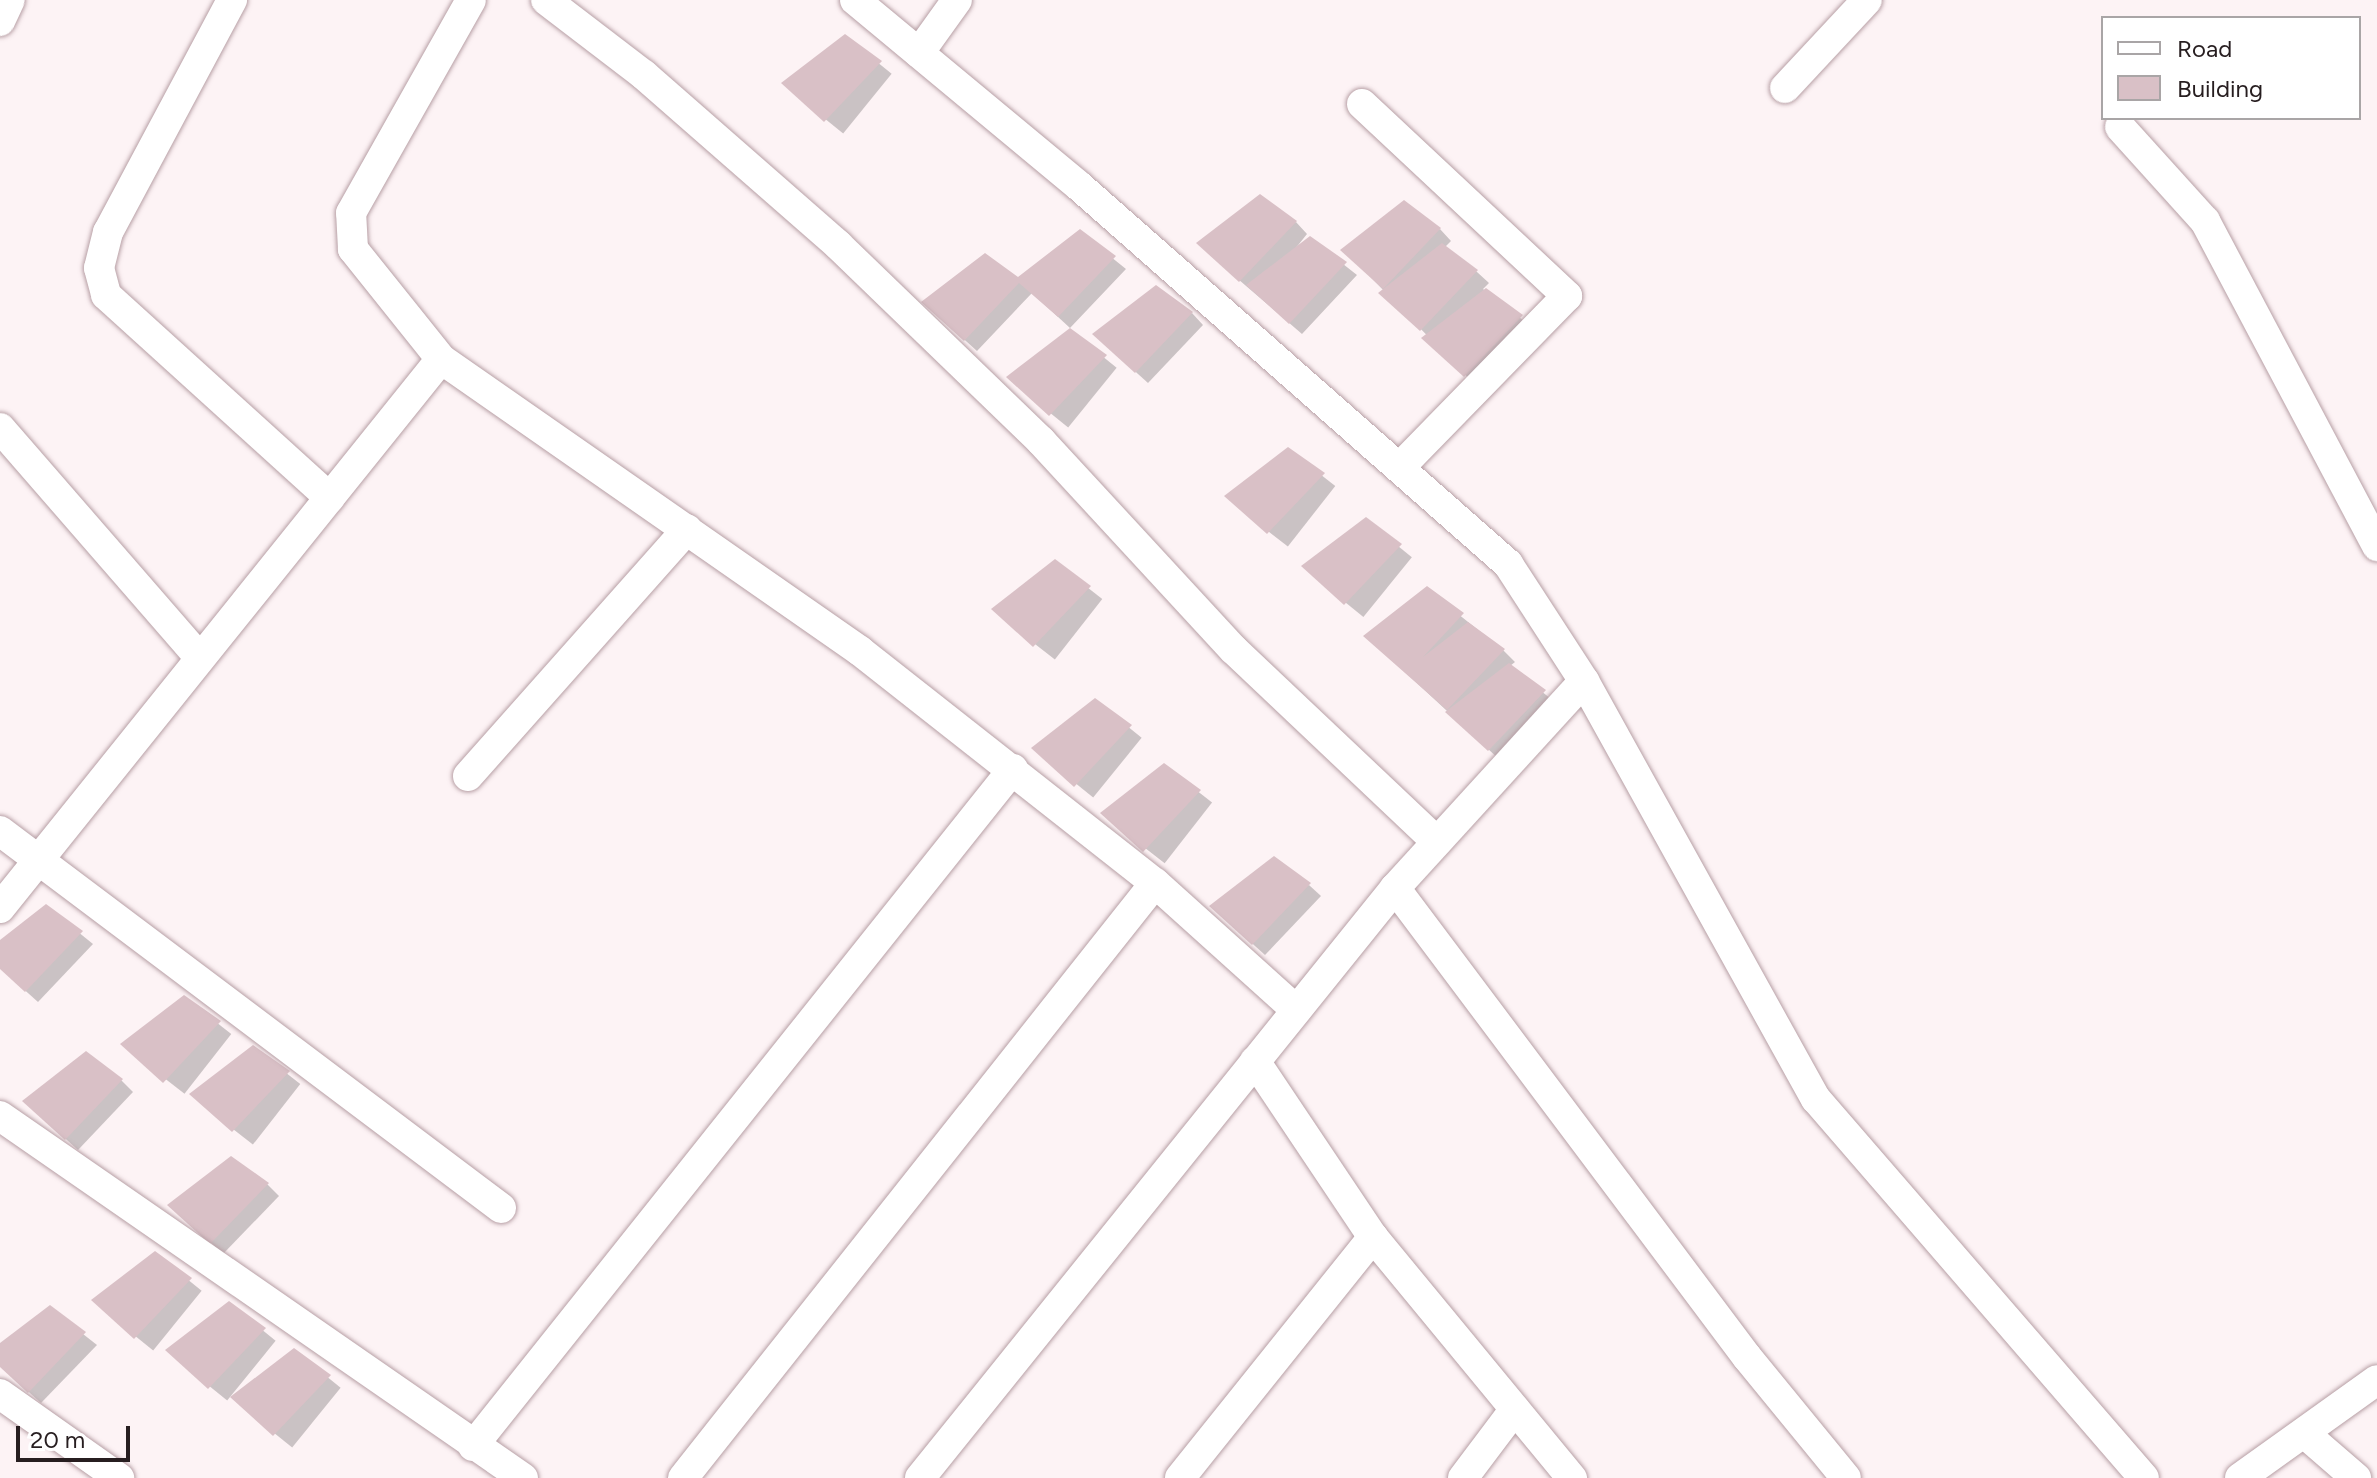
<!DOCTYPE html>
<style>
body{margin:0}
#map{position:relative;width:2377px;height:1478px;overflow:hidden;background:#fdf3f5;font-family:Figtree,sans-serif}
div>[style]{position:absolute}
.shadow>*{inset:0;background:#0003;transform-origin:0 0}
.building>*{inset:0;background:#d9c0c6}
.roads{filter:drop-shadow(0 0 2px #b79fa5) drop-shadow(0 0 2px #b79fa5)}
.minor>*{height:30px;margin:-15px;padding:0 15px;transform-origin:15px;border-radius:15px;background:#fff}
span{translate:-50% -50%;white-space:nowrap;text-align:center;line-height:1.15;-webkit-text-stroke:6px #fff;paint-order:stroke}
.legend{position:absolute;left:2101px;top:16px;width:260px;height:104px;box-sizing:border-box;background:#fff;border:2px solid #a9a5a6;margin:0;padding:10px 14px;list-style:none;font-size:24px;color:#271e20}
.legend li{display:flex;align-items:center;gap:16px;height:40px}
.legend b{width:40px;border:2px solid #a9a5a6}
.scale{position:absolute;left:16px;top:1426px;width:114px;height:36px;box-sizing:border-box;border:4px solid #271e20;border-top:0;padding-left:10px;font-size:24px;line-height:28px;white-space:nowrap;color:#271e20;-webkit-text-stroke:6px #fff;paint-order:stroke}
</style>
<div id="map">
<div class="shadow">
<i style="left:845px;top:36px;width:60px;height:77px;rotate:39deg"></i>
<i style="clip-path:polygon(1296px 222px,1307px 234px,1295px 249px,1310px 238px,1357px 275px,1302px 334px,1210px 255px)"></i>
<i style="clip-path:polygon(1440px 229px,1451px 241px,1444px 248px,1477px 272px,1489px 283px,1483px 289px,1533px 328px,1477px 387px,1355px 261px)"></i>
<i style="clip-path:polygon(1080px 232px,1126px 269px,1070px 328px,1032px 293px,977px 351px,936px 314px,1018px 279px)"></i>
<i style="clip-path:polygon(1192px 313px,1203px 325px,1148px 383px,1107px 346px)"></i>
<i style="left:1070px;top:330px;width:60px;height:77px;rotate:39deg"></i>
<i style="left:1288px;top:449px;width:60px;height:77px;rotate:38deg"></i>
<i style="left:1366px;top:520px;width:59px;height:77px;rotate:39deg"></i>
<i style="left:1055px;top:562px;width:60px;height:77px;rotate:38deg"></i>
<i style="clip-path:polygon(1427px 589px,1503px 650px,1515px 662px,1510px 666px,1556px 703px,1501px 761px,1378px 647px)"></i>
<i style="left:1095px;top:700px;width:60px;height:77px;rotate:39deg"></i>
<i style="left:1164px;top:765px;width:61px;height:77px;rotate:38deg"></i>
<i style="clip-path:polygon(1309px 885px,1321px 896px,1265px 955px,1224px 918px)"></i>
<i style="clip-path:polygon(46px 906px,93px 944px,38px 1002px,0 968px,0 942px)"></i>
<i style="left:184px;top:997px;width:60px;height:76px;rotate:38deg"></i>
<i style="left:253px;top:1047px;width:60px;height:77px;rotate:38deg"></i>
<i style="clip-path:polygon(121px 1080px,133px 1092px,78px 1150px,36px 1112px)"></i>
<i style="clip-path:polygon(267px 1184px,279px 1196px,223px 1254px,182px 1216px)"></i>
<i style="left:155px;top:1253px;width:60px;height:77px;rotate:39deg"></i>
<i style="left:229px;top:1303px;width:60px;height:77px;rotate:39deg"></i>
<i style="clip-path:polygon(50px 1308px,97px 1345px,41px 1403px,0 1366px,0 1346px)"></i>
<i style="left:294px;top:1350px;width:60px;height:77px;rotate:39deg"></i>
</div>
<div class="building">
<i style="clip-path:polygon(845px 34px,882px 61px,824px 122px,781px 83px)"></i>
<i style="clip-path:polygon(1260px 194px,1297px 221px,1239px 282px,1196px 243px)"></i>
<i style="clip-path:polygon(1404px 200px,1441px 228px,1383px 289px,1340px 250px)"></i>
<i style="clip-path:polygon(1080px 229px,1116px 256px,1058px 317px,1019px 283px,964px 341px,921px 302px,985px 253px,1018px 277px)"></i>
<i style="clip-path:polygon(1310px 236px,1347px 262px,1289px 324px,1246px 285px)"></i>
<i style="clip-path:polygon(1442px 243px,1478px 270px,1420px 331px,1378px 293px)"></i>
<i style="clip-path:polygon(1156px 285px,1193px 312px,1135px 373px,1092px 334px)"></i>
<i style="clip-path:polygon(1486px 288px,1523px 315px,1464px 377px,1421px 338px)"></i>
<i style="clip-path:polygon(1070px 328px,1107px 355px,1049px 416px,1006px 377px)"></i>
<i style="clip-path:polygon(1288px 447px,1325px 473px,1267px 534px,1224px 496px)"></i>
<i style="clip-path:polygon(1366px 517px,1402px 544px,1344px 605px,1301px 566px)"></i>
<i style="clip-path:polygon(1055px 559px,1091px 586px,1033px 647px,991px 609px)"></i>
<i style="clip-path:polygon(1427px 586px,1464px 613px,1423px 657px,1468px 622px,1505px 649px,1447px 710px,1363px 636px)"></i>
<i style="clip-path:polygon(1509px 663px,1546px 690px,1488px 751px,1445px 712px)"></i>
<i style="clip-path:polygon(1095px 698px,1132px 725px,1074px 787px,1031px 748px)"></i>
<i style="clip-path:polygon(1164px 763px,1201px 790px,1143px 852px,1100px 813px)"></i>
<i style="clip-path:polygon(1274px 856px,1311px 883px,1252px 945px,1209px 906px)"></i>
<i style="clip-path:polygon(46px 904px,83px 931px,25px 992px,0 969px,0 940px)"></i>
<i style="clip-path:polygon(184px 995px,221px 1021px,163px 1083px,120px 1044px)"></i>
<i style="clip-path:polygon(253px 1045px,290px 1071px,232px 1132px,189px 1094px)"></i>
<i style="clip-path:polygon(86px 1051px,123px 1079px,65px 1140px,22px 1101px)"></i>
<i style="clip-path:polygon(231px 1156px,269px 1183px,210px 1244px,167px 1205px)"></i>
<i style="clip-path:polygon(155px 1251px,192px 1278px,134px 1339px,91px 1300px)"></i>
<i style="clip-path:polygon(229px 1301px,266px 1328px,208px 1389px,165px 1350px)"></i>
<i style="clip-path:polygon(50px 1305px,86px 1332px,28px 1393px,0 1367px,0 1343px)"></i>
<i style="clip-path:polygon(294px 1348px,331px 1375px,273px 1436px,230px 1397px)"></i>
</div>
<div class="roads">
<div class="minor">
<i style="left:232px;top:0;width:263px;rotate:118.1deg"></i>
<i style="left:108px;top:232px;width:37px;rotate:104deg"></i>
<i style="left:99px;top:268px;width:28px;rotate:75deg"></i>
<i style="left:106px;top:295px;width:302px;rotate:42.2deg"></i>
<i style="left:546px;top:0;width:123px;rotate:37.4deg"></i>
<i style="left:644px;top:75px;width:258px;rotate:41.2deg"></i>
<i style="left:838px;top:245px;width:282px;rotate:44deg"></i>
<i style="left:1041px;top:441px;width:284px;rotate:47.3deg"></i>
<i style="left:1234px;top:650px;width:279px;rotate:43.4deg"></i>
<i style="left:855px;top:0;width:291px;rotate:39.7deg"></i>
<i style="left:1079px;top:186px;width:572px;rotate:41.38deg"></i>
<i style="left:1508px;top:564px;width:140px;rotate:57deg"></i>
<i style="left:1584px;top:681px;width:478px;rotate:61deg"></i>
<i style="left:1816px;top:1099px;width:501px;rotate:49.13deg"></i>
<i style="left:0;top:21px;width:23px;rotate:-65deg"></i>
<i style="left:919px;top:53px;width:65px;rotate:-54.4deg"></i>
<i style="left:1785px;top:88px;width:120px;rotate:-47deg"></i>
<i style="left:1362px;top:104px;width:281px;rotate:43.1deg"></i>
<i style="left:1567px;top:296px;width:240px;rotate:134.3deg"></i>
<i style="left:2120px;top:127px;width:127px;rotate:47.9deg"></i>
<i style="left:2205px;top:221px;width:368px;rotate:62.1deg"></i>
<i style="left:441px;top:359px;width:511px;rotate:34.87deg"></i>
<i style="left:860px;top:651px;width:375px;rotate:38.2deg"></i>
<i style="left:1155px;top:883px;width:190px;rotate:42deg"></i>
<i style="left:0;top:428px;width:303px;rotate:49deg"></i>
<i style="left:468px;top:776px;width:330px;rotate:-48.4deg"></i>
<i style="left:0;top:831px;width:627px;rotate:36.96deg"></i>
<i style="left:1395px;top:888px;width:586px;rotate:53.11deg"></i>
<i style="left:1747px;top:1357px;width:156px;rotate:50.7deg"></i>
<i style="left:0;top:908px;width:704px;rotate:-51.23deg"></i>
<i style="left:441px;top:359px;width:141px;rotate:-128.7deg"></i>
<i style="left:353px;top:249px;width:36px;rotate:-93deg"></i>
<i style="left:351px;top:213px;width:244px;rotate:-60.6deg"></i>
<i style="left:1255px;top:1061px;width:212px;rotate:56.2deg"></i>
<i style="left:1373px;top:1237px;width:313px;rotate:50.5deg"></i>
<i style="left:0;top:1116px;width:636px;rotate:34.69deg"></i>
<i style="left:0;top:1394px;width:146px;rotate:35.2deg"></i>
<i style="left:2304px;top:1433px;width:69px;rotate:40.9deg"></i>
<i style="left:473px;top:1446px;width:866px;rotate:-51.42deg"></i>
<i style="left:683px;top:1478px;width:759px;rotate:-51.58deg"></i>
<i style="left:920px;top:1478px;width:757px;rotate:-51.16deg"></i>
<i style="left:1395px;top:888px;width:280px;rotate:-47.6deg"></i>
<i style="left:1180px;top:1478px;width:309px;rotate:-51.3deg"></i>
<i style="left:1463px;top:1478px;width:86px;rotate:-53deg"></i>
<i style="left:2240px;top:1478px;width:168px;rotate:-35.6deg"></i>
</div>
</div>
<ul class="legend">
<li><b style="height:10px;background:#fff"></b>Road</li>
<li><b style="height:22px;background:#d9c0c6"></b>Building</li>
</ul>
<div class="scale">20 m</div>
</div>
